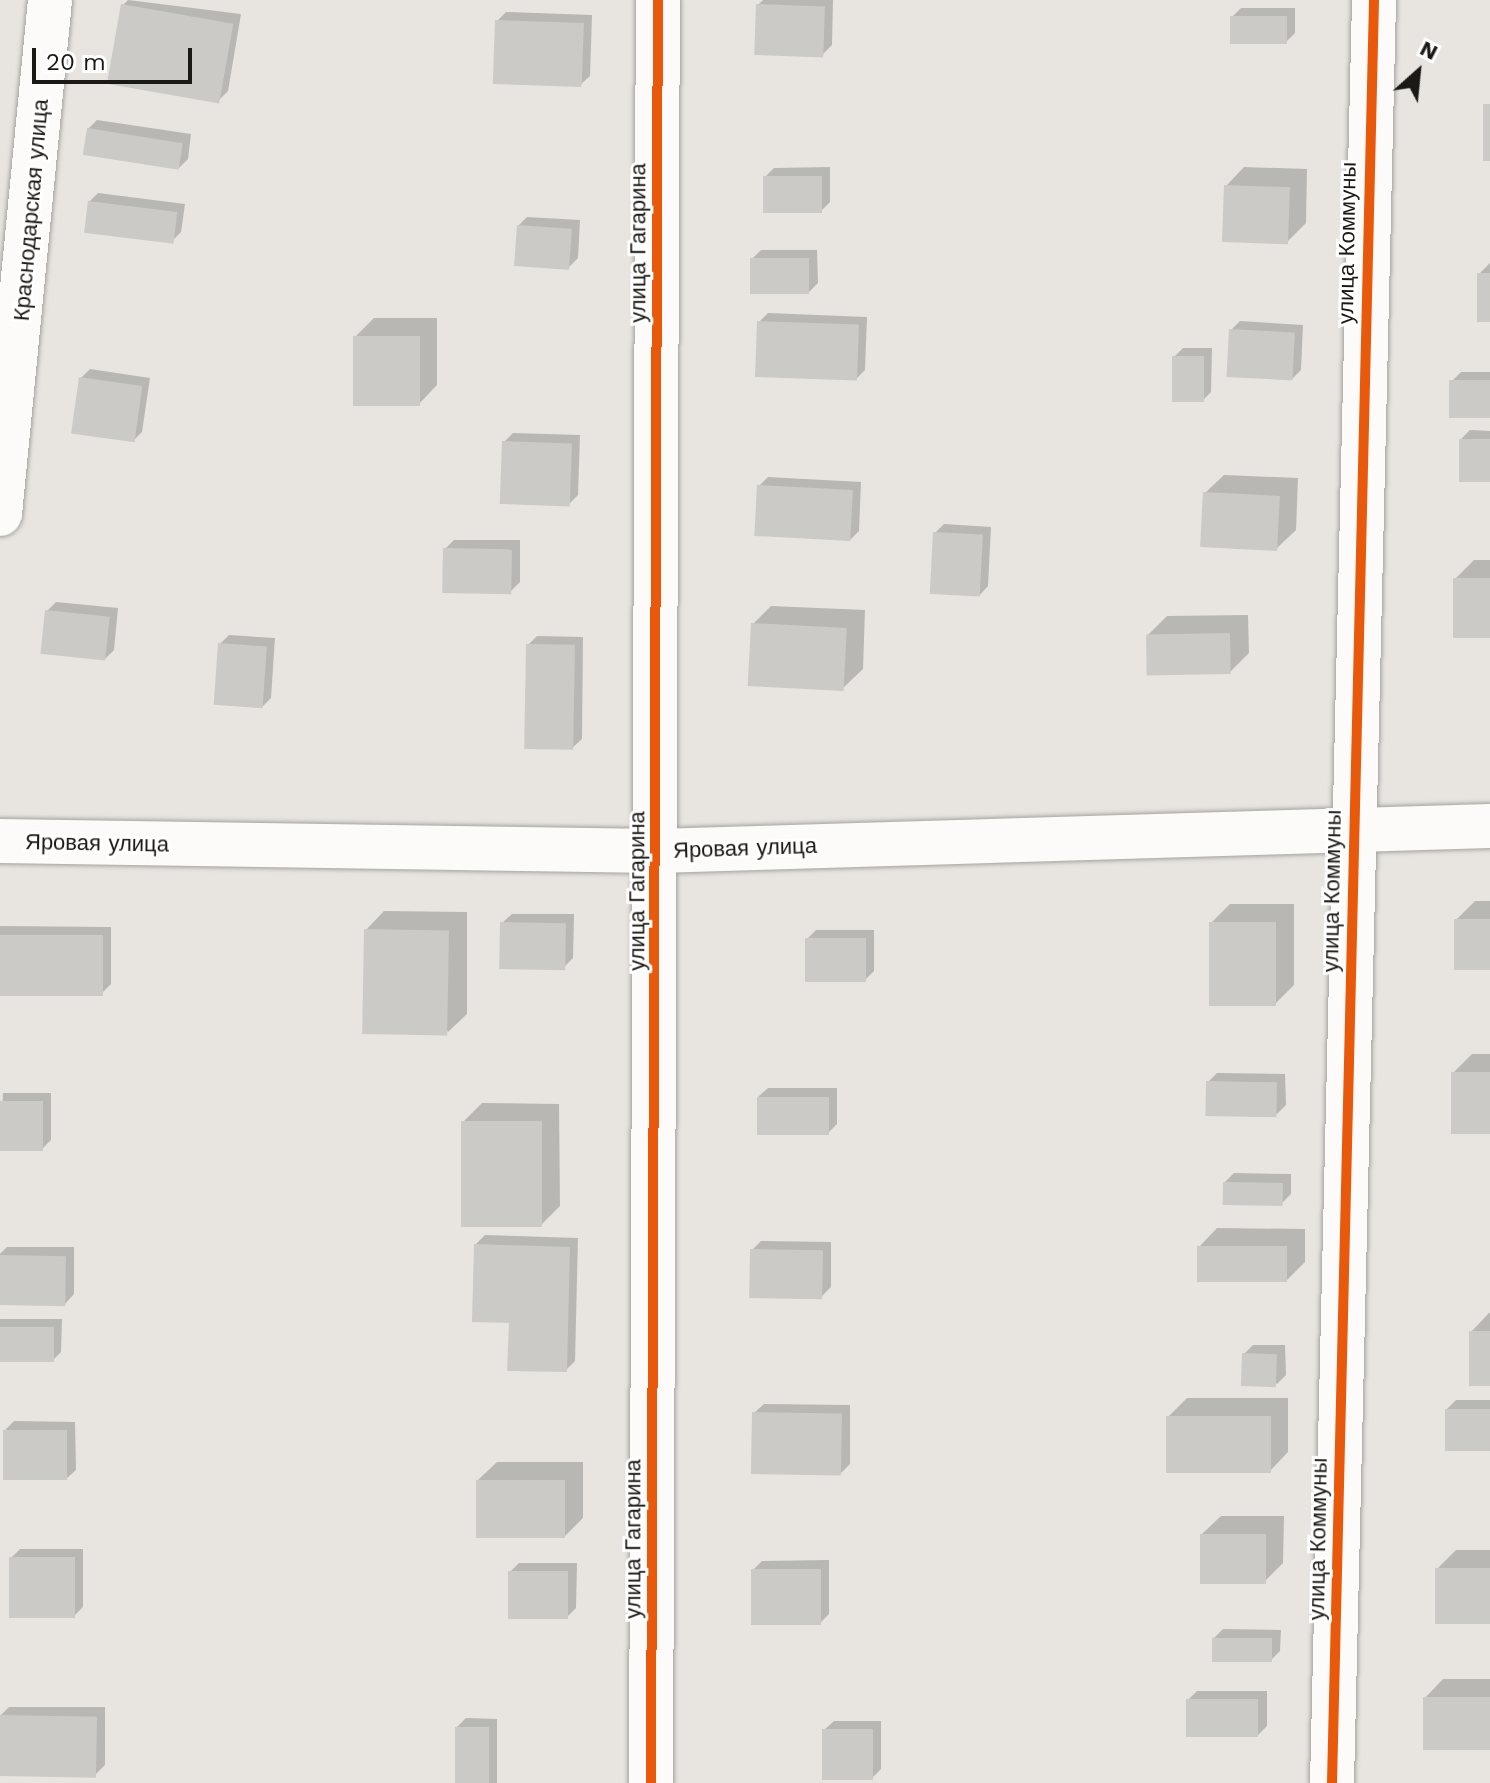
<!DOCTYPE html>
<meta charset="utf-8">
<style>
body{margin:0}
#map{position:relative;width:1490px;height:1783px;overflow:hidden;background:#e8e5e0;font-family:"Work Sans",sans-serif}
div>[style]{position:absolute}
.shadow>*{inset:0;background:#0003}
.building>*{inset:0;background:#cbcac6;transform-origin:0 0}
.roads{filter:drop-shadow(0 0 2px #a5a39f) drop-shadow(0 0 2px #a5a39f)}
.street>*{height:44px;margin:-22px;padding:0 22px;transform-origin:22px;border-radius:22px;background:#fcfbfa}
.cycleway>*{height:10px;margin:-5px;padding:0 5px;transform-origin:5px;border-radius:5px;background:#e8590c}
span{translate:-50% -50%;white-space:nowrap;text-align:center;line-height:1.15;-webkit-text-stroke:6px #fff;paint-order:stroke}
.street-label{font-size:22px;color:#1b1915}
.north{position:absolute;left:1378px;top:32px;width:80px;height:80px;-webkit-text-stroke:6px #fff;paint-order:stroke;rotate:27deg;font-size:22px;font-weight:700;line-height:32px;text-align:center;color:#1b1915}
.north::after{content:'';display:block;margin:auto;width:28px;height:36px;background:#1b1915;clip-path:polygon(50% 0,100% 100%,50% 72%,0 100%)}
.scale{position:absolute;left:32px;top:48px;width:160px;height:36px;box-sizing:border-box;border:4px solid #1b1915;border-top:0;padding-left:10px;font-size:24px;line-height:28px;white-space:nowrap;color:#1b1915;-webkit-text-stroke:6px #fff;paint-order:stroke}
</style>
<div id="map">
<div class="shadow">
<i style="clip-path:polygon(128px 0,241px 14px,228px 91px,219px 100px,123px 5px)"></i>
<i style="clip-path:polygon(763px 0,833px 0,832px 45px,823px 54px,758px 5px)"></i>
<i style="clip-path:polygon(1241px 8px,1295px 8px,1295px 33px,1286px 42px,1232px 17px)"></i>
<i style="clip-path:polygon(506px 12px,592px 15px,590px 76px,580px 85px,497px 21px)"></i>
<i style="clip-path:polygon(97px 120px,191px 134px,188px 159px,179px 168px,88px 129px)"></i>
<i style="clip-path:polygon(830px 167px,830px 202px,821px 211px,765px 177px,774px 168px)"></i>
<i style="clip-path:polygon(1244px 167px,1307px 169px,1306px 223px,1287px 242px,1226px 186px)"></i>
<i style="clip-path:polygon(98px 193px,185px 204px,181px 232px,172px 241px,89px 202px)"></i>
<i style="clip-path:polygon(527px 217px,580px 220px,578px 258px,569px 267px,518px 226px)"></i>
<i style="clip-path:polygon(761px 250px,817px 250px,818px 283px,809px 292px,752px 259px)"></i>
<i style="clip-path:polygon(1490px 263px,1490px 320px,1479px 274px)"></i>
<i style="clip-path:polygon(768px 313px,867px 317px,865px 370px,856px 379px,759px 322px)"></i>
<i style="clip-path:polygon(374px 318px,437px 318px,437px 385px,419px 404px,355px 337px)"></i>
<i style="clip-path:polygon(1240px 321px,1303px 325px,1301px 370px,1292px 379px,1231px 330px)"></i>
<i style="clip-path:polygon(1183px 348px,1212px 348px,1211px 392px,1202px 401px,1174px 357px)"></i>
<i style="clip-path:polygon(90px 369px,150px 378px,142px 432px,133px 441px,81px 378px)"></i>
<i style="clip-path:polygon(1461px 372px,1490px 372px,1490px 416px,1452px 381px)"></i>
<i style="clip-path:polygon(1470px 430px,1490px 431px,1490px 481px,1461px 439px)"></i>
<i style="clip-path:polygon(513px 433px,580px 435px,578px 495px,569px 504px,504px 442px)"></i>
<i style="clip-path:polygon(1224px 475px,1298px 478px,1296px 530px,1277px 548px,1205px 493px)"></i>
<i style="clip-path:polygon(768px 477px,861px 482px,859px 531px,850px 540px,759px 486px)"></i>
<i style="clip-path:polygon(944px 524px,991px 527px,988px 586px,979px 596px,935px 533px)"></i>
<i style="clip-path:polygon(454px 540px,520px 540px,520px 582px,511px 591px,445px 549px)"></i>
<i style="clip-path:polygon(1474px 560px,1490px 560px,1490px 636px,1455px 579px)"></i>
<i style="clip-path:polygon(56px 602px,118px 608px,114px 650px,105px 659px,47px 611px)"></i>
<i style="clip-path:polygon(771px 606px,865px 610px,863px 669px,844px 687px,753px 624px)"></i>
<i style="clip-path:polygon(1248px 615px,1249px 653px,1230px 672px,1148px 635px,1167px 616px)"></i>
<i style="clip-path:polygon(229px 635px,275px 638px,271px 698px,262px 707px,220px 644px)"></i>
<i style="clip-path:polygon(537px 636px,583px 637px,582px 739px,572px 748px,528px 645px)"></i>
<i style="clip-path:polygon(1475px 901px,1490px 901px,1490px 968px,1456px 920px)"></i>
<i style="clip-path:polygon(1230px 904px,1294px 904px,1294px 985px,1275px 1004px,1211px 923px)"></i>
<i style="clip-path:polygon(384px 911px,467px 912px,467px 1014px,448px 1032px,366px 930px)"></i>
<i style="clip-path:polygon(512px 914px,574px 914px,573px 958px,564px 967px,502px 923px)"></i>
<i style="clip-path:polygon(0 926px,111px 927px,111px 984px,102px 993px,0 994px)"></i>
<i style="clip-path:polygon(816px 930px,874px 930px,874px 971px,865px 980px,807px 939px)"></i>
<i style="clip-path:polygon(1472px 1054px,1490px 1054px,1490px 1132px,1453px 1073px)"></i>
<i style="clip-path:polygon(1217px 1073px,1285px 1074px,1286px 1105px,1277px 1114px,1208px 1082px)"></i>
<i style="clip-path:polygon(768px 1088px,837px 1088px,837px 1124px,828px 1133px,758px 1097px)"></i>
<i style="clip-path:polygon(3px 1093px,51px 1093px,51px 1140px,42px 1149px,0 1149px)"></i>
<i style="clip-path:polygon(482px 1103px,559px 1104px,560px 1206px,541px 1225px,463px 1122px)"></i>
<i style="clip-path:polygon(1234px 1173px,1291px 1174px,1291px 1194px,1282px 1203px,1225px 1182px)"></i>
<i style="clip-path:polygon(1217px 1228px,1305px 1229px,1305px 1262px,1287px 1280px,1199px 1247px)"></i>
<i style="clip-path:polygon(485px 1235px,578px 1238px,575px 1361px,566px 1370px,511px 1321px,476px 1244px)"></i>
<i style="clip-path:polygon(761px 1241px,831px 1242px,831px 1287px,822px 1296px,752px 1250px)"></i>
<i style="clip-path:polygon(7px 1247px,74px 1247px,74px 1294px,65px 1304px,0 1303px,0 1254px)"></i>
<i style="clip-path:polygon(1489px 1313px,1490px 1313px,1490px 1384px,1471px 1332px)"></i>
<i style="clip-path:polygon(0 1319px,62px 1319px,61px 1352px,52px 1361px,0 1360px)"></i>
<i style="clip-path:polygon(1253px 1345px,1285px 1345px,1286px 1375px,1277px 1384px,1244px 1354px)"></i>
<i style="clip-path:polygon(1187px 1398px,1288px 1398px,1288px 1452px,1270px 1471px,1168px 1417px)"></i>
<i style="clip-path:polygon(1456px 1400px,1490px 1400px,1490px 1449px,1447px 1409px)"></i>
<i style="clip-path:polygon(764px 1404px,850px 1405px,850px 1464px,841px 1473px,754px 1413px)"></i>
<i style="clip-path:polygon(14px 1421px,75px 1422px,76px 1470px,66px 1479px,5px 1430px)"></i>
<i style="clip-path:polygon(497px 1462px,583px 1462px,583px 1518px,564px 1537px,478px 1480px)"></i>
<i style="clip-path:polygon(1221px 1516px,1284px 1516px,1283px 1563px,1264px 1582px,1202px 1534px)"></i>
<i style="clip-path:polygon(20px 1549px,83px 1549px,83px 1607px,74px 1616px,11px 1558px)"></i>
<i style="clip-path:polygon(1456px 1550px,1490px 1550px,1490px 1622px,1437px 1569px)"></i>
<i style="clip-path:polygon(829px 1560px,829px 1614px,820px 1623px,753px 1570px,762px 1561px)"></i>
<i style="clip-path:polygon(519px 1563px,577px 1563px,576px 1608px,567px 1617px,510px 1572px)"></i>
<i style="clip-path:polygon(1223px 1629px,1281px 1630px,1280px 1651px,1271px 1660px,1214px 1638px)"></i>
<i style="clip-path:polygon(1443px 1679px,1490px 1679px,1490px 1748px,1425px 1698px)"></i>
<i style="clip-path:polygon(1197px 1691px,1267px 1691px,1267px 1726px,1258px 1735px,1188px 1700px)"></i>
<i style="clip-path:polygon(9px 1707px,105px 1707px,105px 1765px,96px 1774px,0 1774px,0 1716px)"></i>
<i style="clip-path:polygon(466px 1718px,497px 1719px,497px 1783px,457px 1783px,457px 1727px)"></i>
<i style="clip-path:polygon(834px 1721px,881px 1721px,881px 1769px,872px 1778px,824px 1730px)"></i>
</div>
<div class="building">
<i style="left:121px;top:4px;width:114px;height:81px;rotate:10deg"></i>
<i style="left:756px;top:4px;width:69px;height:51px;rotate:2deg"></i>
<i style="left:1230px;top:16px;width:57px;height:28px"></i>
<i style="left:495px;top:20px;width:89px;height:64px;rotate:2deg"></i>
<i style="left:1483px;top:104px;width:7px;height:57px"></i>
<i style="left:87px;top:128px;width:97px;height:27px;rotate:9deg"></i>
<i style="left:763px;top:176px;width:59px;height:37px"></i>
<i style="left:1224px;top:185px;width:66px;height:57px;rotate:2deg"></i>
<i style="left:88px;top:201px;width:90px;height:32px;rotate:7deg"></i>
<i style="left:517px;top:225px;width:55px;height:41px;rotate:4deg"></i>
<i style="left:750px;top:258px;width:59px;height:36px"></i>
<i style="left:1477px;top:273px;width:13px;height:49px"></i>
<i style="left:757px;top:321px;width:102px;height:56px;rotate:2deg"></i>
<i style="left:1229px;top:329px;width:66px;height:48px;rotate:3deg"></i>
<i style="left:353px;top:336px;width:67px;height:70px"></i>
<i style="left:1172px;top:356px;width:32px;height:46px"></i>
<i style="left:79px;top:377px;width:64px;height:57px;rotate:8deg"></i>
<i style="left:1449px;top:380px;width:41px;height:38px"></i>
<i style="left:1459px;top:439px;width:31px;height:43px"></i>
<i style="left:502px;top:441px;width:70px;height:63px;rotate:2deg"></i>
<i style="left:757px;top:485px;width:96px;height:51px;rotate:3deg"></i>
<i style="left:1203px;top:492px;width:77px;height:55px;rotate:3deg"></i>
<i style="left:933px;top:532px;width:50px;height:62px;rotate:3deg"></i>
<i style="left:443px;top:548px;width:69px;height:45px;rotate:1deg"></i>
<i style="left:1453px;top:578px;width:37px;height:60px"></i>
<i style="left:45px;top:610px;width:65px;height:44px;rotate:6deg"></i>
<i style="left:751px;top:623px;width:96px;height:63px;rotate:3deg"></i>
<i style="left:1230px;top:633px;width:41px;height:84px;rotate:89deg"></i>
<i style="left:218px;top:643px;width:49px;height:62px;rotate:4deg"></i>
<i style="left:526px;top:644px;width:49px;height:105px;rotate:1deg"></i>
<i style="left:1454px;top:919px;width:36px;height:51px"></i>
<i style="left:500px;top:922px;width:66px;height:47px;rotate:1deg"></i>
<i style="left:1209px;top:922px;width:67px;height:84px"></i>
<i style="left:364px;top:929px;width:85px;height:105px;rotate:1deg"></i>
<i style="left:0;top:935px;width:103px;height:61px"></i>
<i style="left:805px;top:938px;width:61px;height:44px"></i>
<i style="left:1451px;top:1072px;width:39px;height:62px"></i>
<i style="left:1206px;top:1081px;width:71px;height:35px;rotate:1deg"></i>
<i style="left:757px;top:1097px;width:72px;height:38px"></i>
<i style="left:0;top:1101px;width:43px;height:50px"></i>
<i style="left:461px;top:1121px;width:81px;height:106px"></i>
<i style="left:1223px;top:1182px;width:60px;height:23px;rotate:1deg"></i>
<i style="clip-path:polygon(474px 1244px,570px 1247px,567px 1372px,507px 1371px,509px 1323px,472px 1322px)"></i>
<i style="left:1197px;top:1246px;width:90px;height:36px"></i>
<i style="left:750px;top:1249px;width:73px;height:49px;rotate:1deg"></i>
<i style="left:0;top:1255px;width:66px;height:50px;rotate:1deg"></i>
<i style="left:0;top:1327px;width:54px;height:35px"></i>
<i style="left:1469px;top:1331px;width:21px;height:55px"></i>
<i style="left:1242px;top:1353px;width:35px;height:33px;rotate:2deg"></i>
<i style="left:1445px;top:1409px;width:45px;height:42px"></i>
<i style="left:752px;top:1412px;width:90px;height:62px;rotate:1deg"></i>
<i style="left:1166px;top:1416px;width:105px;height:57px"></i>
<i style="left:3px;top:1430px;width:64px;height:50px"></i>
<i style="left:476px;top:1480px;width:89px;height:58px"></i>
<i style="left:1200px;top:1534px;width:66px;height:50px"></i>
<i style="left:9px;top:1557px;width:66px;height:61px"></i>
<i style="left:1435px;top:1568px;width:55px;height:56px"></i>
<i style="left:751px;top:1569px;width:70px;height:56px"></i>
<i style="left:568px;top:1571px;width:48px;height:60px;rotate:90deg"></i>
<i style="left:1212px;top:1638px;width:60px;height:24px"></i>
<i style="left:1423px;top:1697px;width:67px;height:53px"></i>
<i style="left:1186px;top:1699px;width:72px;height:38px"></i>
<i style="left:0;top:1715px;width:97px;height:61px;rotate:1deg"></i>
<i style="left:455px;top:1727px;width:34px;height:56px"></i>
<i style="left:822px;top:1729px;width:51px;height:51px"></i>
</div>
<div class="roads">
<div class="street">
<i style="left:0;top:514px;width:516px;rotate:-84.44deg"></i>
<i style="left:0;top:841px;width:657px;rotate:0.87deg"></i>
<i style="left:657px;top:851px;width:833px;rotate:-1.72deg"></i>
<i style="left:651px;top:1783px;width:1783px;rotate:-89.78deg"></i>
<i style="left:1332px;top:1783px;width:1783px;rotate:-88.65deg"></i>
</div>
</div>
<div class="cycleway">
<i style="left:651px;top:1783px;width:1783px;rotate:-89.78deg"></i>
<i style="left:1332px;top:1783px;width:1783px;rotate:-88.65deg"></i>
</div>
<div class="street-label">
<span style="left:31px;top:210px;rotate:-85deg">Краснодарская улица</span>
<span style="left:638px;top:243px;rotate:-90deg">улица Гагарина</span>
<span style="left:1347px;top:243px;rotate:-89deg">улица Коммуны</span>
<span style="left:97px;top:843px;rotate:1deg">Яровая улица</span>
<span style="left:745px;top:848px;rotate:-2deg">Яровая улица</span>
<span style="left:637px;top:891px;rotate:-90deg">улица Гагарина</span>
<span style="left:1332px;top:891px;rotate:-89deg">улица Коммуны</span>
<span style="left:633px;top:1539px;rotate:-90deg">улица Гагарина</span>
<span style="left:1318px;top:1539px;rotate:-89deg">улица Коммуны</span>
</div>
<div class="north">N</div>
<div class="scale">20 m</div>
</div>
